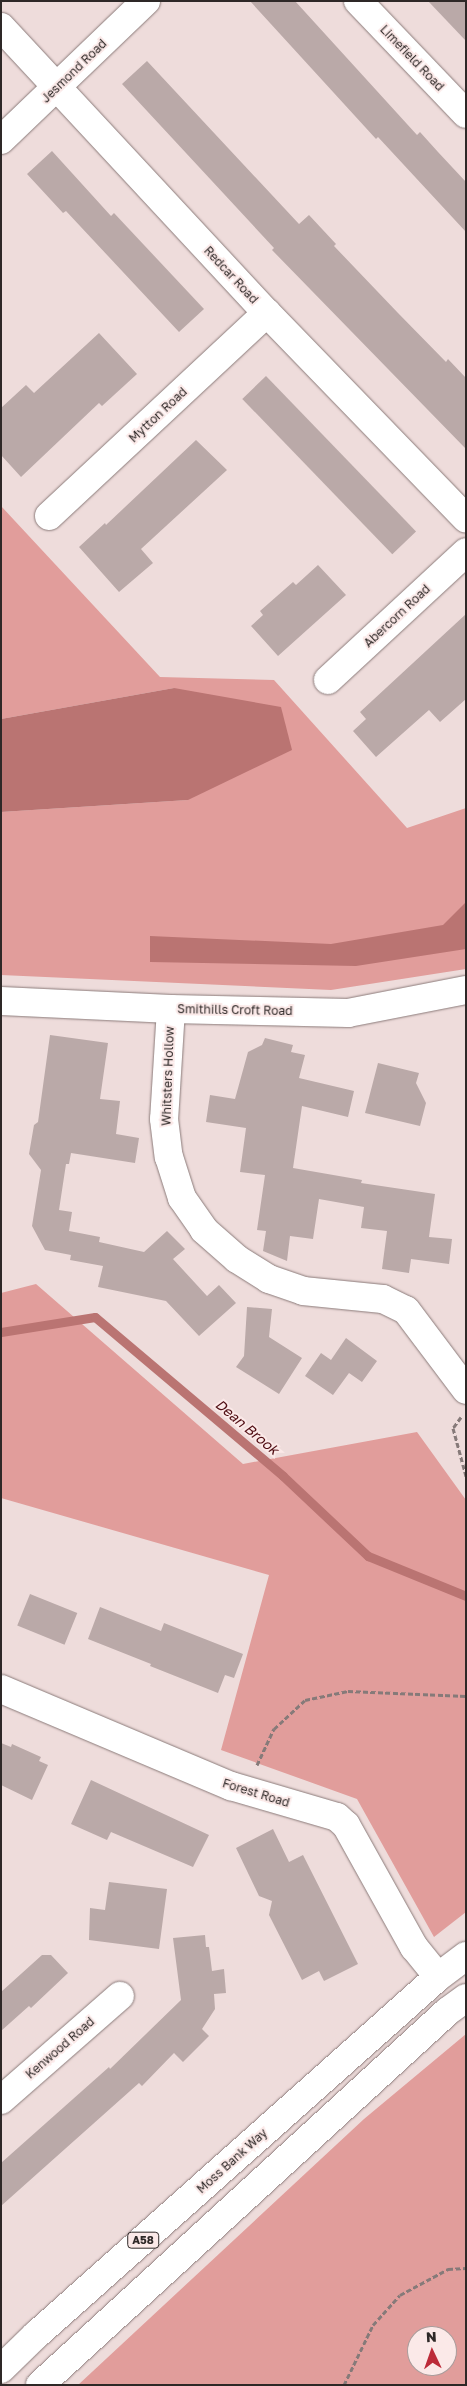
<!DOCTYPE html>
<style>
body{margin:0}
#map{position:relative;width:467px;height:2386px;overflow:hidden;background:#eedcdb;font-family:"Golos Text",sans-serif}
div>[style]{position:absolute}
.green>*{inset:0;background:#e19d9b}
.water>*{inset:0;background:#ba7472}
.stream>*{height:9px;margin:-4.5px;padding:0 4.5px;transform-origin:4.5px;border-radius:4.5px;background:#ba7472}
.building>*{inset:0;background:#baa9a8;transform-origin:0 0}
.path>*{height:3px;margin-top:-1.5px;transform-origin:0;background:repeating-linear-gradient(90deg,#867a79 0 5px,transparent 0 7.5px)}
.roads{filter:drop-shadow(0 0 1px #8b7b7a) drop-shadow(0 0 1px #8b7b7a)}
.street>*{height:28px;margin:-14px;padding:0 14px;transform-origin:14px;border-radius:14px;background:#fff}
.highway>*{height:28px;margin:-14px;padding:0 14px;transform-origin:14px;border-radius:14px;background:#fff}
span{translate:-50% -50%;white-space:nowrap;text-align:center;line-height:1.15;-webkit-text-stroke:4px #fbe9e8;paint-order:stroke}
.shield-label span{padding:1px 4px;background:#fbe9e8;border:1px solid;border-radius:4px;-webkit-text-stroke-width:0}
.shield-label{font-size:11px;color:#2e2827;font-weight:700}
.street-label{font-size:12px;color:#2e2827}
.water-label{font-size:14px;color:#4f0d13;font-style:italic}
.frame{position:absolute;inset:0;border:2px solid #2e2827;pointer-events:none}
.north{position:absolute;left:407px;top:2326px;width:50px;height:50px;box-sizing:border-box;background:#fbe9e8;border:1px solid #a99c9b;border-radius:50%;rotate:357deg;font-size:14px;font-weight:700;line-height:20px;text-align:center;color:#2e2827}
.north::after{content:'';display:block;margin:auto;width:18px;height:22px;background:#bc2b39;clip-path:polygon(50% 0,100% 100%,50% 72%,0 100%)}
</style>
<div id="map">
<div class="green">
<i style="clip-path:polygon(1px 506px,160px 677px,274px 680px,407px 828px,466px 808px,466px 969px,331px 990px,1px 975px,1px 812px,188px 800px,174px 688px,1px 719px)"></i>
<i style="clip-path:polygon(36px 1284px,243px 1464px,417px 1432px,466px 1500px,466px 1912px,434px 1937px,357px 1799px,221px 1750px,269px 1575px,1px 1498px,1px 1293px)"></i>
<i style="clip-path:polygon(evenodd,466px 2034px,466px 2385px,78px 2385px,364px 2119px,466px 2034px,417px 2336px,447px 2336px,447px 2366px,417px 2366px,417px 2336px)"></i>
</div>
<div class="water">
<i style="clip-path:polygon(174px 688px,281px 707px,292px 750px,188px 800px,1px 812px,1px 719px)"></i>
<i style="clip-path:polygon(466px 902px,466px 949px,356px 966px,150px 962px,150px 936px,331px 944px,443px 925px)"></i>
</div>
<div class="stream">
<i style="left:1px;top:1332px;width:95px;rotate:-9.1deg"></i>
<i style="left:95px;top:1317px;width:246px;rotate:40.2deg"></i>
<i style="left:283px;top:1476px;width:117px;rotate:43.3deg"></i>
<i style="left:368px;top:1556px;width:106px;rotate:22.2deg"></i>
</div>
<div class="building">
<i style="clip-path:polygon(250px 1px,295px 1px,417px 135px,420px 132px,438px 152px,466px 182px,466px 232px,378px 137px,376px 139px)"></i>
<i style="clip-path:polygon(428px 1px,466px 1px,466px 41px)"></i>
<i style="clip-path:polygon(147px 61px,299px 224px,309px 215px,336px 244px,334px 246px,398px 313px,446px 362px,448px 359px,466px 378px,466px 449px,272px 250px,274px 248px,122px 84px)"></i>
<i style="clip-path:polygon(52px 151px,111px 216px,114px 213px,204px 309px,179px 332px,66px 211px,63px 213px,27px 174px)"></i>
<i style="clip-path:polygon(99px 333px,137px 374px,102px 406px,99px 403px,21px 477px,1px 455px,1px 408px,26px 385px,34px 393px)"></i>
<i style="left:266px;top:376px;width:216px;height:33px;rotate:46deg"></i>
<i style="clip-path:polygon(196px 440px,227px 470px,141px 549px,153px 563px,119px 592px,79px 547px,105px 523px,106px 525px)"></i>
<i style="clip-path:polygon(318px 565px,346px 595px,278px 656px,251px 626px,263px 615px,260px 611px,293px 582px,296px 585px)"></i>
<i style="clip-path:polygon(466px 614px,466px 699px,440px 722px,429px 710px,376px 757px,353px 731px,366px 719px,360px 712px)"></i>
<i style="clip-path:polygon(50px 1035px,108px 1043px,100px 1099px,120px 1101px,116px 1134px,139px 1138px,135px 1163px,71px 1153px,69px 1164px,66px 1164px,59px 1210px,72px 1212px,69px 1231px,100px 1237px,99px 1242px,144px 1252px,167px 1231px,185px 1249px,173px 1259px,207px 1296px,219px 1285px,236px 1303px,199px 1336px,166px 1301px,98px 1287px,103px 1266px,70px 1260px,71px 1255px,45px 1250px,32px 1226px,41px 1170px,29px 1154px,34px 1125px,38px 1122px)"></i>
<i style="clip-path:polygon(265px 1038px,293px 1045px,291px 1052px,305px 1055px,299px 1078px,354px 1091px,348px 1117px,302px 1106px,293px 1168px,362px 1180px,361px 1183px,435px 1194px,429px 1237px,452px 1239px,449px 1264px,411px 1259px,409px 1273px,382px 1269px,387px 1231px,361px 1228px,364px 1207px,319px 1199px,313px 1239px,290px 1236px,287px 1261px,263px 1251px,266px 1231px,257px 1230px,265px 1175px,240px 1172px,246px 1128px,206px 1122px,210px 1095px,235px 1099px,248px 1052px,262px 1045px)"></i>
<i style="clip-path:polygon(378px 1063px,419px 1073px,416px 1083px,426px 1103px,420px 1126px,365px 1113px)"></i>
<i style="clip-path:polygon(247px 1307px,272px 1309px,269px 1337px,302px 1358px,279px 1394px,236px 1367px,244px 1356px)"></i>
<i style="clip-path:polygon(346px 1338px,377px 1361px,362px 1382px,349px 1373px,333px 1395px,305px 1376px,321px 1353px,331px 1360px)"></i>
<i style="left:30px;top:1594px;width:51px;height:34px;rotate:22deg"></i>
<i style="clip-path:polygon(100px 1607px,161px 1631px,164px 1623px,243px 1654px,234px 1678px,225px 1675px,218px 1693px,150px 1666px,151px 1664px,88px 1639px)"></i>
<i style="clip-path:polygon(1px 1743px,11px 1747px,12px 1744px,41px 1757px,39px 1761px,48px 1765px,32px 1800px,1px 1785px)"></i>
<i style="clip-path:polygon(91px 1780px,209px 1835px,193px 1867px,111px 1832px,107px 1840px,71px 1824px)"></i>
<i style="clip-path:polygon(273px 1829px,289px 1862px,303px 1855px,358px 1964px,324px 1981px,319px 1971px,302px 1980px,269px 1915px,272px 1901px,259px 1896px,236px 1848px)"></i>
<i style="clip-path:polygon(109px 1882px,167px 1889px,159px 1949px,89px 1940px,90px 1908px,105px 1910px)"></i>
<i style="clip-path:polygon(205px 1935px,206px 1947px,209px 1947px,212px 1971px,224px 1969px,226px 1993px,214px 1994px,215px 2009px,202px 2029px,209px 2036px,183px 2062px,174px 2053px,142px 2086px,139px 2083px,1px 2206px,1px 2163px,109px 2067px,110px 2069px,181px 2000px,173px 1938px)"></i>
<i style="clip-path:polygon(42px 1955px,51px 1955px,68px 1973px,31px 2008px,29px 2006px,1px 2031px,1px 1992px)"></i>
</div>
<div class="path">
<i style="left:461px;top:1417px;width:14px;rotate:126deg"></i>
<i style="left:453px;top:1428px;width:50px;rotate:74.8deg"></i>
<i style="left:257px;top:1765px;width:40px;rotate:-65deg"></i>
<i style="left:274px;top:1729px;width:42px;rotate:-43.1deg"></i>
<i style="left:305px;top:1700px;width:44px;rotate:-11.8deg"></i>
<i style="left:348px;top:1691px;width:118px;rotate:2.4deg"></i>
<i style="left:344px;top:2385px;width:67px;rotate:-64.2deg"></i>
<i style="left:373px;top:2325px;width:40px;rotate:-48deg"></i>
<i style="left:400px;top:2295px;width:55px;rotate:-28.4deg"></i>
<i style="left:448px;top:2269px;width:18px;rotate:-3deg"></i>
</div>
<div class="roads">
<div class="street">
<i style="left:358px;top:1px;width:156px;rotate:46.3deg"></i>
<i style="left:1px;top:27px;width:391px;rotate:47.1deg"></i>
<i style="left:267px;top:313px;width:286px;rotate:45.9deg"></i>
<i style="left:1px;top:140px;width:201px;rotate:-43.8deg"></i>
<i style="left:49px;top:516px;width:298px;rotate:-43deg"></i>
<i style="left:328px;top:680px;width:188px;rotate:-42.8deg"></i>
<i style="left:1px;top:1001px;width:170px;rotate:2.7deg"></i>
<i style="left:171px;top:1009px;width:177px;rotate:1.3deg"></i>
<i style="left:348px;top:1013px;width:120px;rotate:-11deg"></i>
<i style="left:171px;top:1009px;width:110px;rotate:93.6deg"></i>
<i style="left:164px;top:1119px;width:38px;rotate:83deg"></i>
<i style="left:169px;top:1157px;width:43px;rotate:72.4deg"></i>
<i style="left:182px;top:1198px;width:39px;rotate:55deg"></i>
<i style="left:204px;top:1230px;width:44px;rotate:41.3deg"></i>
<i style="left:237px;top:1259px;width:38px;rotate:32deg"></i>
<i style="left:269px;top:1279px;width:36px;rotate:19deg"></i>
<i style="left:303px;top:1291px;width:80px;rotate:5.7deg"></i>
<i style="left:383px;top:1299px;width:25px;rotate:26deg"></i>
<i style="left:406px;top:1310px;width:100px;rotate:53.1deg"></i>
<i style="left:1px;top:1689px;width:250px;rotate:22.9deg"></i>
<i style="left:231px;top:1786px;width:110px;rotate:16.3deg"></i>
<i style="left:337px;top:1817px;width:12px;rotate:42deg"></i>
<i style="left:346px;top:1825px;width:140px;rotate:60.9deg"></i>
<i style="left:414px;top:1947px;width:38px;rotate:51deg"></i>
<i style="left:1px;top:2100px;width:158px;rotate:-41.2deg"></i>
</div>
<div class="highway">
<i style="left:1px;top:2369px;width:49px;rotate:-44.2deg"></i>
<i style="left:36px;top:2335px;width:538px;rotate:-41.69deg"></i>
<i style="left:438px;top:1977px;width:35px;rotate:-37deg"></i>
<i style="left:40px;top:2385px;width:553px;rotate:-42.51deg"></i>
<i style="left:448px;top:2011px;width:22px;rotate:-36deg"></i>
</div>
</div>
<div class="shield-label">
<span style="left:143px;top:2240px">A58</span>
</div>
<div class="street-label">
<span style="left:412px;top:58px;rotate:46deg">Limefield Road</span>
<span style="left:74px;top:71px;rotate:-44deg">Jesmond Road</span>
<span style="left:231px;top:275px;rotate:47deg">Redcar Road</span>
<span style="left:158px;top:415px;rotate:-43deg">Mytton Road</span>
<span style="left:397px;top:616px;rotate:-43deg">Abercorn Road</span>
<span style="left:235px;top:1010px;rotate:1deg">Smithills Croft Road</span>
<span style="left:168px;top:1076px;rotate:-88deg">Whitsters Hollow</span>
<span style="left:256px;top:1793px;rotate:17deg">Forest Road</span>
<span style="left:60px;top:2048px;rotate:-41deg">Kenwood Road</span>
<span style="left:232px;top:2161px;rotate:-42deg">Moss Bank Way</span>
</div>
<div class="water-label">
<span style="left:247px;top:1427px;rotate:40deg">Dean Brook</span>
</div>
<div class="frame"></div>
<div class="north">N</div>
</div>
